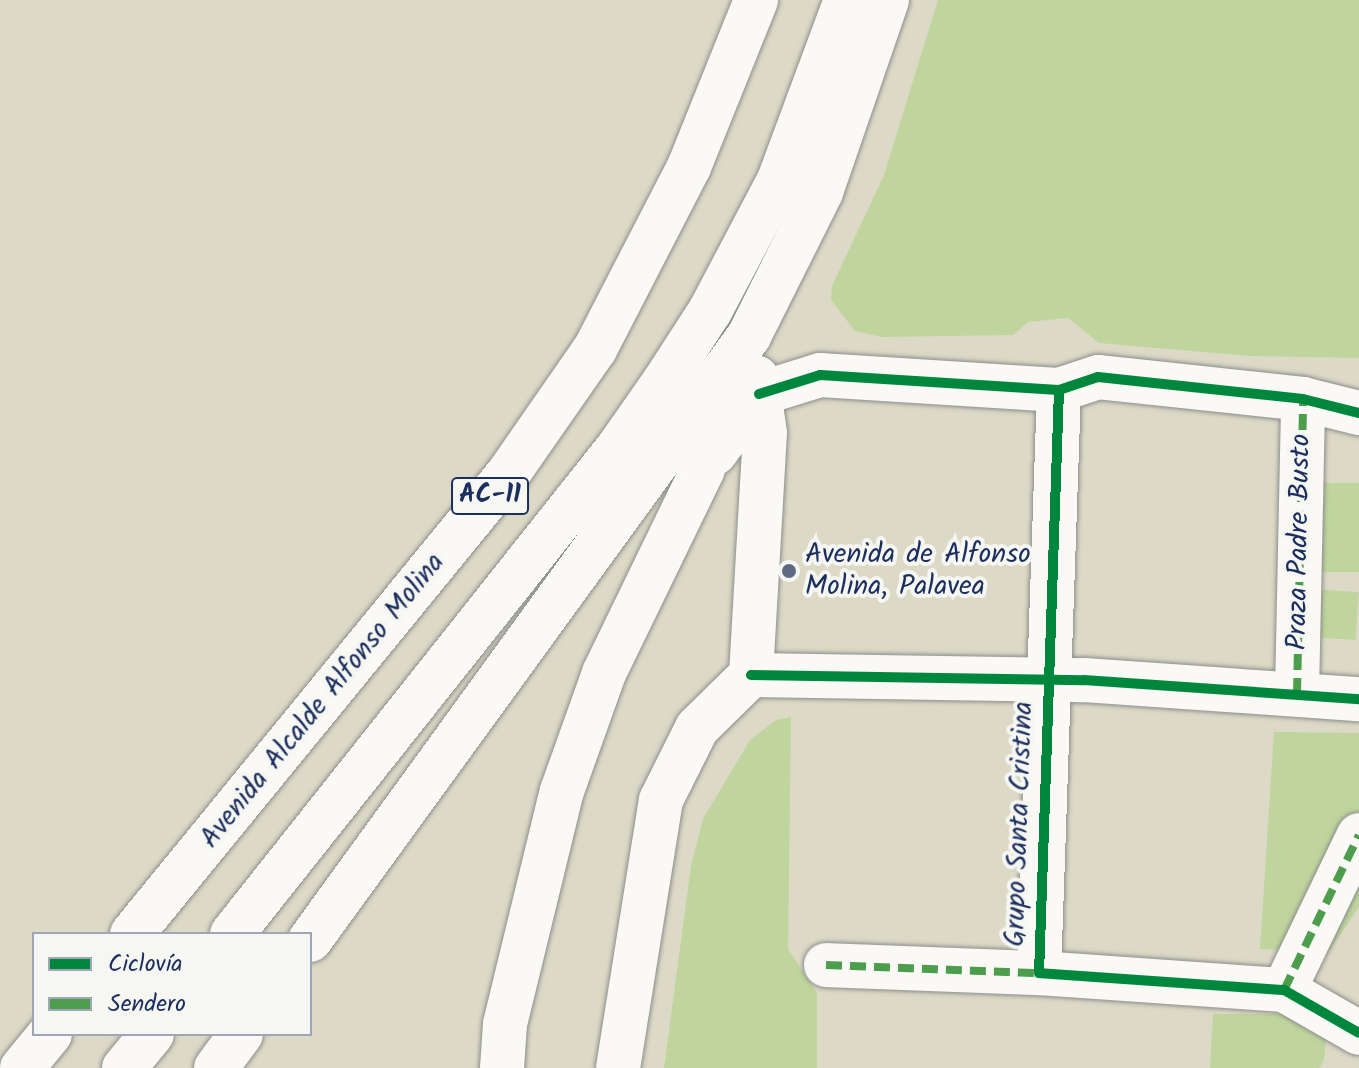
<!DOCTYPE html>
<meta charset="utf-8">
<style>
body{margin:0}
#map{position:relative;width:1359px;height:1068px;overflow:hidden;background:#dcd9c6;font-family:Kalam,sans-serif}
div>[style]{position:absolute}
.green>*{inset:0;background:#bfd59d;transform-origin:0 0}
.roads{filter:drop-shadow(0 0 2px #8c8e8b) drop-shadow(0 0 2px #8c8e8b)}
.street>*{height:44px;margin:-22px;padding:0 22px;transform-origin:22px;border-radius:22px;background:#faf9f6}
.highway>*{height:44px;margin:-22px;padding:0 22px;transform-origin:22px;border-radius:22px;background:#faf9f6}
.quiet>*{height:8px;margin-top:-4px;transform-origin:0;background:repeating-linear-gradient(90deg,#4c9d4c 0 16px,transparent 0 24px)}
.cycleway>*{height:10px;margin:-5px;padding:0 5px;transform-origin:5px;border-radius:5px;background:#00873e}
.dots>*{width:22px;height:22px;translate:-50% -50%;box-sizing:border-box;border:4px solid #f6f6f2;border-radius:50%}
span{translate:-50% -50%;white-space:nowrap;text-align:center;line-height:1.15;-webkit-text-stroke:8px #f6f6f2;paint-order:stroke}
.shield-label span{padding:2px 6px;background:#f6f6f2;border:2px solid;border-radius:6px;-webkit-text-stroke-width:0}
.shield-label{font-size:26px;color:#1b2f5e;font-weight:700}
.street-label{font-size:28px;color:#1b2f5e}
.poi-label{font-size:28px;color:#1b2f5e}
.left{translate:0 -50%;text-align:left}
.legend{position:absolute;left:32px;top:932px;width:280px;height:104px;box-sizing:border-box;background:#f6f6f2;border:2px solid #9ea6b7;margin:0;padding:10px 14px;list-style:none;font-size:24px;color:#1b2f5e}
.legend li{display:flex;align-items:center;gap:16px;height:40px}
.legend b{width:40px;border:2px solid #9ea6b7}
</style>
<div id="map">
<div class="green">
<i style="clip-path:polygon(938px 0,1359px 0,1359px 358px,1250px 356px,1099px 343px,1068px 318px,1028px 322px,1013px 335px,882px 337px,855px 331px,831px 300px,832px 286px,884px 175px)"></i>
<i style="left:1359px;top:483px;width:89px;height:58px;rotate:90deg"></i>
<i style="left:1299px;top:588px;width:60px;height:48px;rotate:4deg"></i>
<i style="clip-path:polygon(791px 717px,788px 949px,817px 993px,817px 1068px,664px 1068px,691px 866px,703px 819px,750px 740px,776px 720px)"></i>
<i style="clip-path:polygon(1274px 732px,1359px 733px,1359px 907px,1328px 953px,1260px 949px)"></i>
<i style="clip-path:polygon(1213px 1014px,1296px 1014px,1326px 1040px,1324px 1060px,1319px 1068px,1210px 1068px)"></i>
</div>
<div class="roads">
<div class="street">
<i style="left:1059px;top:390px;width:583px;rotate:91.96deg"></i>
<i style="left:1039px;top:973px;width:246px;rotate:4deg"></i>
<i style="left:1284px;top:990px;width:86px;rotate:29.8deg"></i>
<i style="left:715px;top:453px;width:74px;rotate:-53.3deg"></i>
<i style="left:759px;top:394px;width:64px;rotate:-17.3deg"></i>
<i style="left:820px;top:375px;width:239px;rotate:3.6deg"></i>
<i style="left:1059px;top:390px;width:41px;rotate:-18.4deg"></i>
<i style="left:1098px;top:377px;width:206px;rotate:6.1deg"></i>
<i style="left:1303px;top:399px;width:58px;rotate:14deg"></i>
<i style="left:751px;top:675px;width:333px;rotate:0.9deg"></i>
<i style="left:1084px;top:680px;width:276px;rotate:4deg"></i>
<i style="left:751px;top:675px;width:242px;rotate:-86.7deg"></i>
<i style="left:765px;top:433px;width:56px;rotate:-98.3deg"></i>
<i style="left:1297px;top:694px;width:295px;rotate:-88.8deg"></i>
<i style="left:826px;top:965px;width:213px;rotate:2.2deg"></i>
<i style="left:1284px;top:990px;width:172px;rotate:-64.2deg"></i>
<i style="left:618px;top:1068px;width:271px;rotate:-80.9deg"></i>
<i style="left:661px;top:800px;width:80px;rotate:-63.4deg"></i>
<i style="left:697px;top:728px;width:76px;rotate:-44.5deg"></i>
</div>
<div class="highway">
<i style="left:132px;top:934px;width:594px;rotate:-50.74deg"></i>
<i style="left:508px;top:474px;width:152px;rotate:-55.2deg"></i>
<i style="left:595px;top:349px;width:205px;rotate:-62.7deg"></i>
<i style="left:689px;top:167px;width:180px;rotate:-68.1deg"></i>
<i style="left:232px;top:934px;width:619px;rotate:-51.56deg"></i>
<i style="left:617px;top:449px;width:82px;rotate:-55deg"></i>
<i style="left:664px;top:382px;width:85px;rotate:-57.1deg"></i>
<i style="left:710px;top:311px;width:148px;rotate:-62.2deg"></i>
<i style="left:779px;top:180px;width:192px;rotate:-69.6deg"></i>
<i style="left:310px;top:940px;width:747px;rotate:-53.99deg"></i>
<i style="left:749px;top:336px;width:161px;rotate:-63.4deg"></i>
<i style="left:821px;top:192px;width:203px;rotate:-71deg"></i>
<i style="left:22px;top:1068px;width:44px;rotate:-50.5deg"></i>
<i style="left:124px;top:1068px;width:44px;rotate:-50.5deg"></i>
<i style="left:216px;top:1068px;width:42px;rotate:-53.7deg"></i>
<i style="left:502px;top:1068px;width:44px;rotate:-86.1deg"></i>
<i style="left:505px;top:1024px;width:240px;rotate:-76.3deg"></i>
<i style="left:562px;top:791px;width:125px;rotate:-70.4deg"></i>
<i style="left:604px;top:673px;width:225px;rotate:-64.1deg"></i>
<i style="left:702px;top:471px;width:88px;rotate:-69.3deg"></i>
</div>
</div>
<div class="quiet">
<i style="left:1297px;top:694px;width:295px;rotate:-88.8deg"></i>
<i style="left:826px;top:965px;width:213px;rotate:2.2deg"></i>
<i style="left:1284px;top:990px;width:172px;rotate:-64.2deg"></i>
</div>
<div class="cycleway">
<i style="left:1059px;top:390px;width:583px;rotate:91.96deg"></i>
<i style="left:1039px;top:973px;width:246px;rotate:4deg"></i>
<i style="left:1284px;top:990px;width:86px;rotate:29.8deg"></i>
<i style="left:759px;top:394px;width:64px;rotate:-17.3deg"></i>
<i style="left:820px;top:375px;width:239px;rotate:3.6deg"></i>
<i style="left:1059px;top:390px;width:41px;rotate:-18.4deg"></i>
<i style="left:1098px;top:377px;width:206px;rotate:6.1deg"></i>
<i style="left:1303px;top:399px;width:58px;rotate:14deg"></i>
<i style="left:751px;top:675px;width:333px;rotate:0.9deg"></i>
<i style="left:1084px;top:680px;width:276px;rotate:4deg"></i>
</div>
<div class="dots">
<i style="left:789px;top:571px;background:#5f6a82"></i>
</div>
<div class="shield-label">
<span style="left:490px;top:496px">AC-11</span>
</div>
<div class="street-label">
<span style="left:1300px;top:542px;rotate:-89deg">Praza Padre Busto</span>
<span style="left:323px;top:701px;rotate:-51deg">Avenida Alcalde Alfonso Molina</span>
<span style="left:1020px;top:824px;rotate:-88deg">Grupo Santa Cristina</span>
</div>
<div class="poi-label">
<span class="left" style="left:805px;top:571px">Avenida de Alfonso<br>Molina, Palavea</span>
</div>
<ul class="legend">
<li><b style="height:10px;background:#00873e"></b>Ciclovía</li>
<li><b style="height:10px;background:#4c9d4c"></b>Sendero</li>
</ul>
</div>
